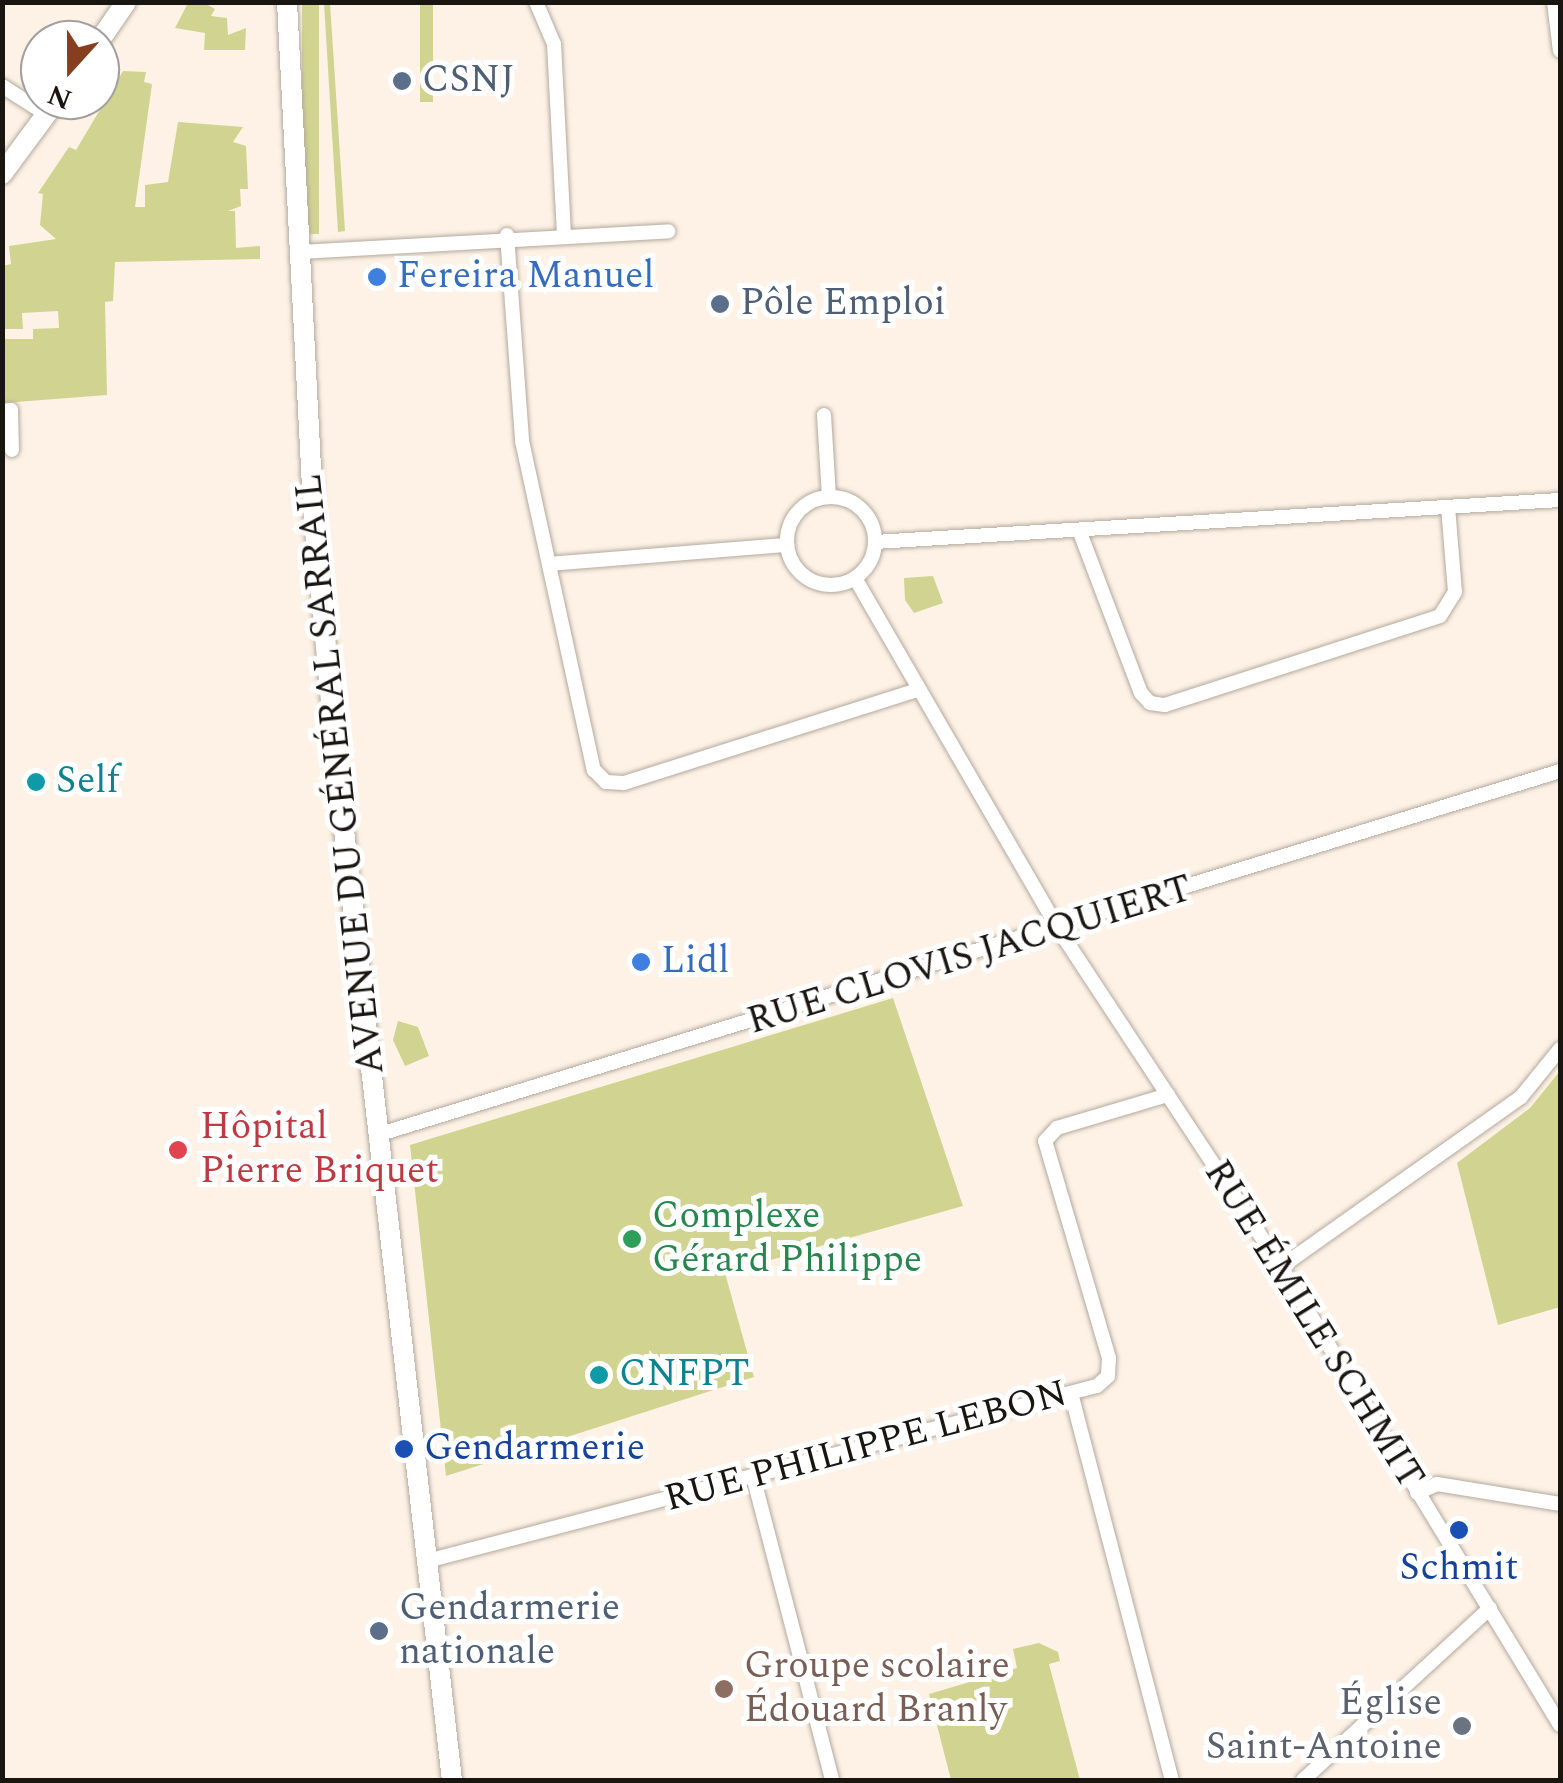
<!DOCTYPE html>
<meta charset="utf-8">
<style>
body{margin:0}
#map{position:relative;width:1563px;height:1783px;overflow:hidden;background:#fdf2e5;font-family:Spectral,serif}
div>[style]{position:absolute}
.green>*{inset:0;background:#d0d490;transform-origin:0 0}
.roads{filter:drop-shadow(0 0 2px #b4a99e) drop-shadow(0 0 2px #b4a99e)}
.minor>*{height:14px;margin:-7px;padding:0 7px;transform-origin:7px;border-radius:7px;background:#fff}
.minor>.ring{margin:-7px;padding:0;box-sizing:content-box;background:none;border:14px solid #fff;border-radius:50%}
.secondary>*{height:20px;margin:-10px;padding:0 10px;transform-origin:10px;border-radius:10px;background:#fff}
.dots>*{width:28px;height:28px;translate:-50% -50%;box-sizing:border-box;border:5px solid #fff;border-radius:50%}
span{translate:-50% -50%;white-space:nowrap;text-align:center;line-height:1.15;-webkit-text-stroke:10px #fff;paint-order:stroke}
.service-label{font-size:38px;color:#4e5e75}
.left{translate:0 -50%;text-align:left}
.shop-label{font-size:38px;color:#366cbe}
.street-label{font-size:38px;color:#191511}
.culture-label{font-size:38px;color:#0d838f}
.health-label{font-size:38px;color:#be3a42}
.leisure-label{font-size:38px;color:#27864d}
.transit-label{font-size:38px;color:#164399}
.education-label{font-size:38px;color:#785e54}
.worship-label{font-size:38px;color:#5b616d}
.right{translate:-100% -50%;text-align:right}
.frame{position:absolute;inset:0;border:5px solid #191511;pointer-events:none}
.north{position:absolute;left:20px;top:20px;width:100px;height:100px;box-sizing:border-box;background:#fff;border:2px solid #a3a1a0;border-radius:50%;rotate:201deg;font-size:28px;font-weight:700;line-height:40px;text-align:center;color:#191511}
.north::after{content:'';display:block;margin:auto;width:35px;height:45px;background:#863e1e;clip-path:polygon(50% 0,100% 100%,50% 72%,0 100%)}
</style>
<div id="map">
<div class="green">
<i style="clip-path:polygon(188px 3px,206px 4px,215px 9px,211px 16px,227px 18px,228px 35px,246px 28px,245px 50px,204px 50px,205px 33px,175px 28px)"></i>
<i style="left:302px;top:3px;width:17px;height:231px"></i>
<i style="clip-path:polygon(324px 3px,330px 3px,345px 231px,338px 232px)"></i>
<i style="left:420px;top:3px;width:13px;height:99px"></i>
<i style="clip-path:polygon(123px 71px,146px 72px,144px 82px,152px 84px,135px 207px,145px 207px,145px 185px,168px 182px,178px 122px,243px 127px,233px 142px,246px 146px,248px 189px,240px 189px,241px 206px,228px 211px,235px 211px,236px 248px,260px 246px,260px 259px,115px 262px,113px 301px,105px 302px,107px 395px,3px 403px,3px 339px,33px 339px,33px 329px,59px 328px,58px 311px,22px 313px,23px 329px,3px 329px,3px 266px,11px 264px,9px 246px,56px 239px,40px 225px,43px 194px,38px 193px,69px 147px,76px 150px)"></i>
<i style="clip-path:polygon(933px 576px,943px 603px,914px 613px,905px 600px,904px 578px)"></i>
<i style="clip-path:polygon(893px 998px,963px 1206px,725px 1273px,754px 1377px,446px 1476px,410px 1145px)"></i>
<i style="clip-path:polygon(398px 1021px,418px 1027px,429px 1056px,405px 1066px,393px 1040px)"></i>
<i style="clip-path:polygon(1560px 1071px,1560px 1307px,1498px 1325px,1457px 1163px,1530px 1108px)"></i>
<i style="clip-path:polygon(1039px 1643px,1058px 1652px,1060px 1661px,1049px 1664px,1080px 1780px,951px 1780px,929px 1694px,1017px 1668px,1013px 1649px)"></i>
</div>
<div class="roads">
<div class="minor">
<i style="left:536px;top:2px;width:46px;rotate:66.8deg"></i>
<i style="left:554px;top:44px;width:189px;rotate:87deg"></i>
<i style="left:1554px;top:2px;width:49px;rotate:83deg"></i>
<i style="left:2px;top:86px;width:52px;rotate:32.5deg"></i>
<i style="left:507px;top:235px;width:207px;rotate:85.8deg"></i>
<i style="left:522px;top:441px;width:337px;rotate:77.7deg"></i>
<i style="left:594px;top:770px;width:17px;rotate:45deg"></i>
<i style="left:606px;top:782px;width:18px;rotate:3deg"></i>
<i style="left:624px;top:783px;width:307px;rotate:-17.6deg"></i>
<i style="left:298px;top:252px;width:371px;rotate:-3.2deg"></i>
<i style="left:2px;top:411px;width:9px;rotate:-6deg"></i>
<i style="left:11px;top:410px;width:40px;rotate:88.6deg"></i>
<i style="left:824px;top:415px;width:82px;rotate:86.5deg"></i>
<i class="ring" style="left:787px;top:497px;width:74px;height:74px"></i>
<i style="left:1079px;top:530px;width:174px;rotate:69.2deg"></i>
<i style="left:1141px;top:693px;width:13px;rotate:48deg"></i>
<i style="left:1150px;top:703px;width:15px;rotate:8deg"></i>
<i style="left:1165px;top:705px;width:289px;rotate:-17.9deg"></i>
<i style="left:1440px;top:616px;width:28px;rotate:-58deg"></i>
<i style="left:1455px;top:592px;width:85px;rotate:-94.7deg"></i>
<i style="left:875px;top:542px;width:686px;rotate:-3.51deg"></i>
<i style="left:549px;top:564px;width:239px;rotate:-4.6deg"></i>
<i style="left:855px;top:578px;width:407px;rotate:59.9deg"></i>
<i style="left:1059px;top:930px;width:404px;rotate:56.6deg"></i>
<i style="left:1281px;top:1267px;width:536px;rotate:58.65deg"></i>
<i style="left:377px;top:1135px;width:1238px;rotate:-17.1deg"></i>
<i style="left:1281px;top:1267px;width:294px;rotate:-35.3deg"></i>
<i style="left:1521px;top:1097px;width:62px;rotate:-50.9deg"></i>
<i style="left:1071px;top:1393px;width:400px;rotate:75.4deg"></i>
<i style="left:753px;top:1476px;width:314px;rotate:75.4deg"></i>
<i style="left:1417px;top:1493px;width:22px;rotate:-24deg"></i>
<i style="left:1437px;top:1484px;width:125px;rotate:9.2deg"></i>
<i style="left:427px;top:1561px;width:692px;rotate:-14.64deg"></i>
<i style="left:1097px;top:1386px;width:15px;rotate:-42deg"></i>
<i style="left:1108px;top:1376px;width:18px;rotate:-87deg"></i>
<i style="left:1109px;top:1358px;width:226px;rotate:-106.4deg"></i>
<i style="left:1045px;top:1141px;width:18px;rotate:-47deg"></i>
<i style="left:1057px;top:1128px;width:116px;rotate:-16.6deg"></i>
<i style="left:1303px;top:1780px;width:254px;rotate:-42.6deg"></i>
</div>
<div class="secondary">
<i style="left:287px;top:2px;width:506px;rotate:87.05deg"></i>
<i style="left:313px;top:507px;width:271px;rotate:84.7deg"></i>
<i style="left:338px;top:777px;width:1009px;rotate:83.52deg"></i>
<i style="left:100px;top:40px;width:46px;rotate:-55.6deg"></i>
<i style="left:2px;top:174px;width:92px;rotate:-53.4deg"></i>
</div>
</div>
<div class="dots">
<i style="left:402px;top:81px;background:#5c6f8a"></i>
<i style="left:377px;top:277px;background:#3f7fe0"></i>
<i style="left:720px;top:304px;background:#5c6f8a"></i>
<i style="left:36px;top:782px;background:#0f9aa8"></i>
<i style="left:641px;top:962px;background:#3f7fe0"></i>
<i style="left:178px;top:1150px;background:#e0444e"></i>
<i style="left:632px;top:1239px;background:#2e9e5b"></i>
<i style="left:599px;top:1375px;background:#0f9aa8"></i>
<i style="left:404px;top:1449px;background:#1a4fb4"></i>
<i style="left:1459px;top:1530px;background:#1a4fb4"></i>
<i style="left:379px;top:1631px;background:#5c6f8a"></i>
<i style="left:724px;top:1689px;background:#8d6e63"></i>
<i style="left:1462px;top:1726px;background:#6b7280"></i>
</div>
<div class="service-label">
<span class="left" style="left:422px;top:81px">CSNJ</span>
<span class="left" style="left:740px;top:304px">Pôle Emploi</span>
<span class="left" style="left:399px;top:1631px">Gendarmerie<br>nationale</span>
</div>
<div class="shop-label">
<span class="left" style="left:397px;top:277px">Fereira Manuel</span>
<span class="left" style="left:661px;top:962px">Lidl</span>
</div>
<div class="street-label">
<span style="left:341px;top:774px;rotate:-96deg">AVENUE DU GÉNÉRAL SARRAIL</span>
<span style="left:970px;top:956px;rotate:-17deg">RUE CLOVIS JACQUIERT</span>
<span style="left:1313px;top:1325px;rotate:58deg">RUE ÉMILE SCHMIT</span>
<span style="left:866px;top:1447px;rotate:-15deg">RUE PHILIPPE LEBON</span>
</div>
<div class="culture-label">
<span class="left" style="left:56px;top:782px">Self</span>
<span class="left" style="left:619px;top:1375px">CNFPT</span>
</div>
<div class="health-label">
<span class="left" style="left:200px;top:1150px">Hôpital<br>Pierre Briquet</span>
</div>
<div class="leisure-label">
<span class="left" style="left:652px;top:1239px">Complexe<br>Gérard Philippe</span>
</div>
<div class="transit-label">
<span class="left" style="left:424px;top:1449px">Gendarmerie</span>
<span style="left:1459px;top:1569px">Schmit</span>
</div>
<div class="education-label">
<span class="left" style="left:744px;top:1689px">Groupe scolaire<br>Édouard Branly</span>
</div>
<div class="worship-label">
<span class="right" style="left:1442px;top:1726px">Église<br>Saint-Antoine</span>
</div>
<div class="frame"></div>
<div class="north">N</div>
</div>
